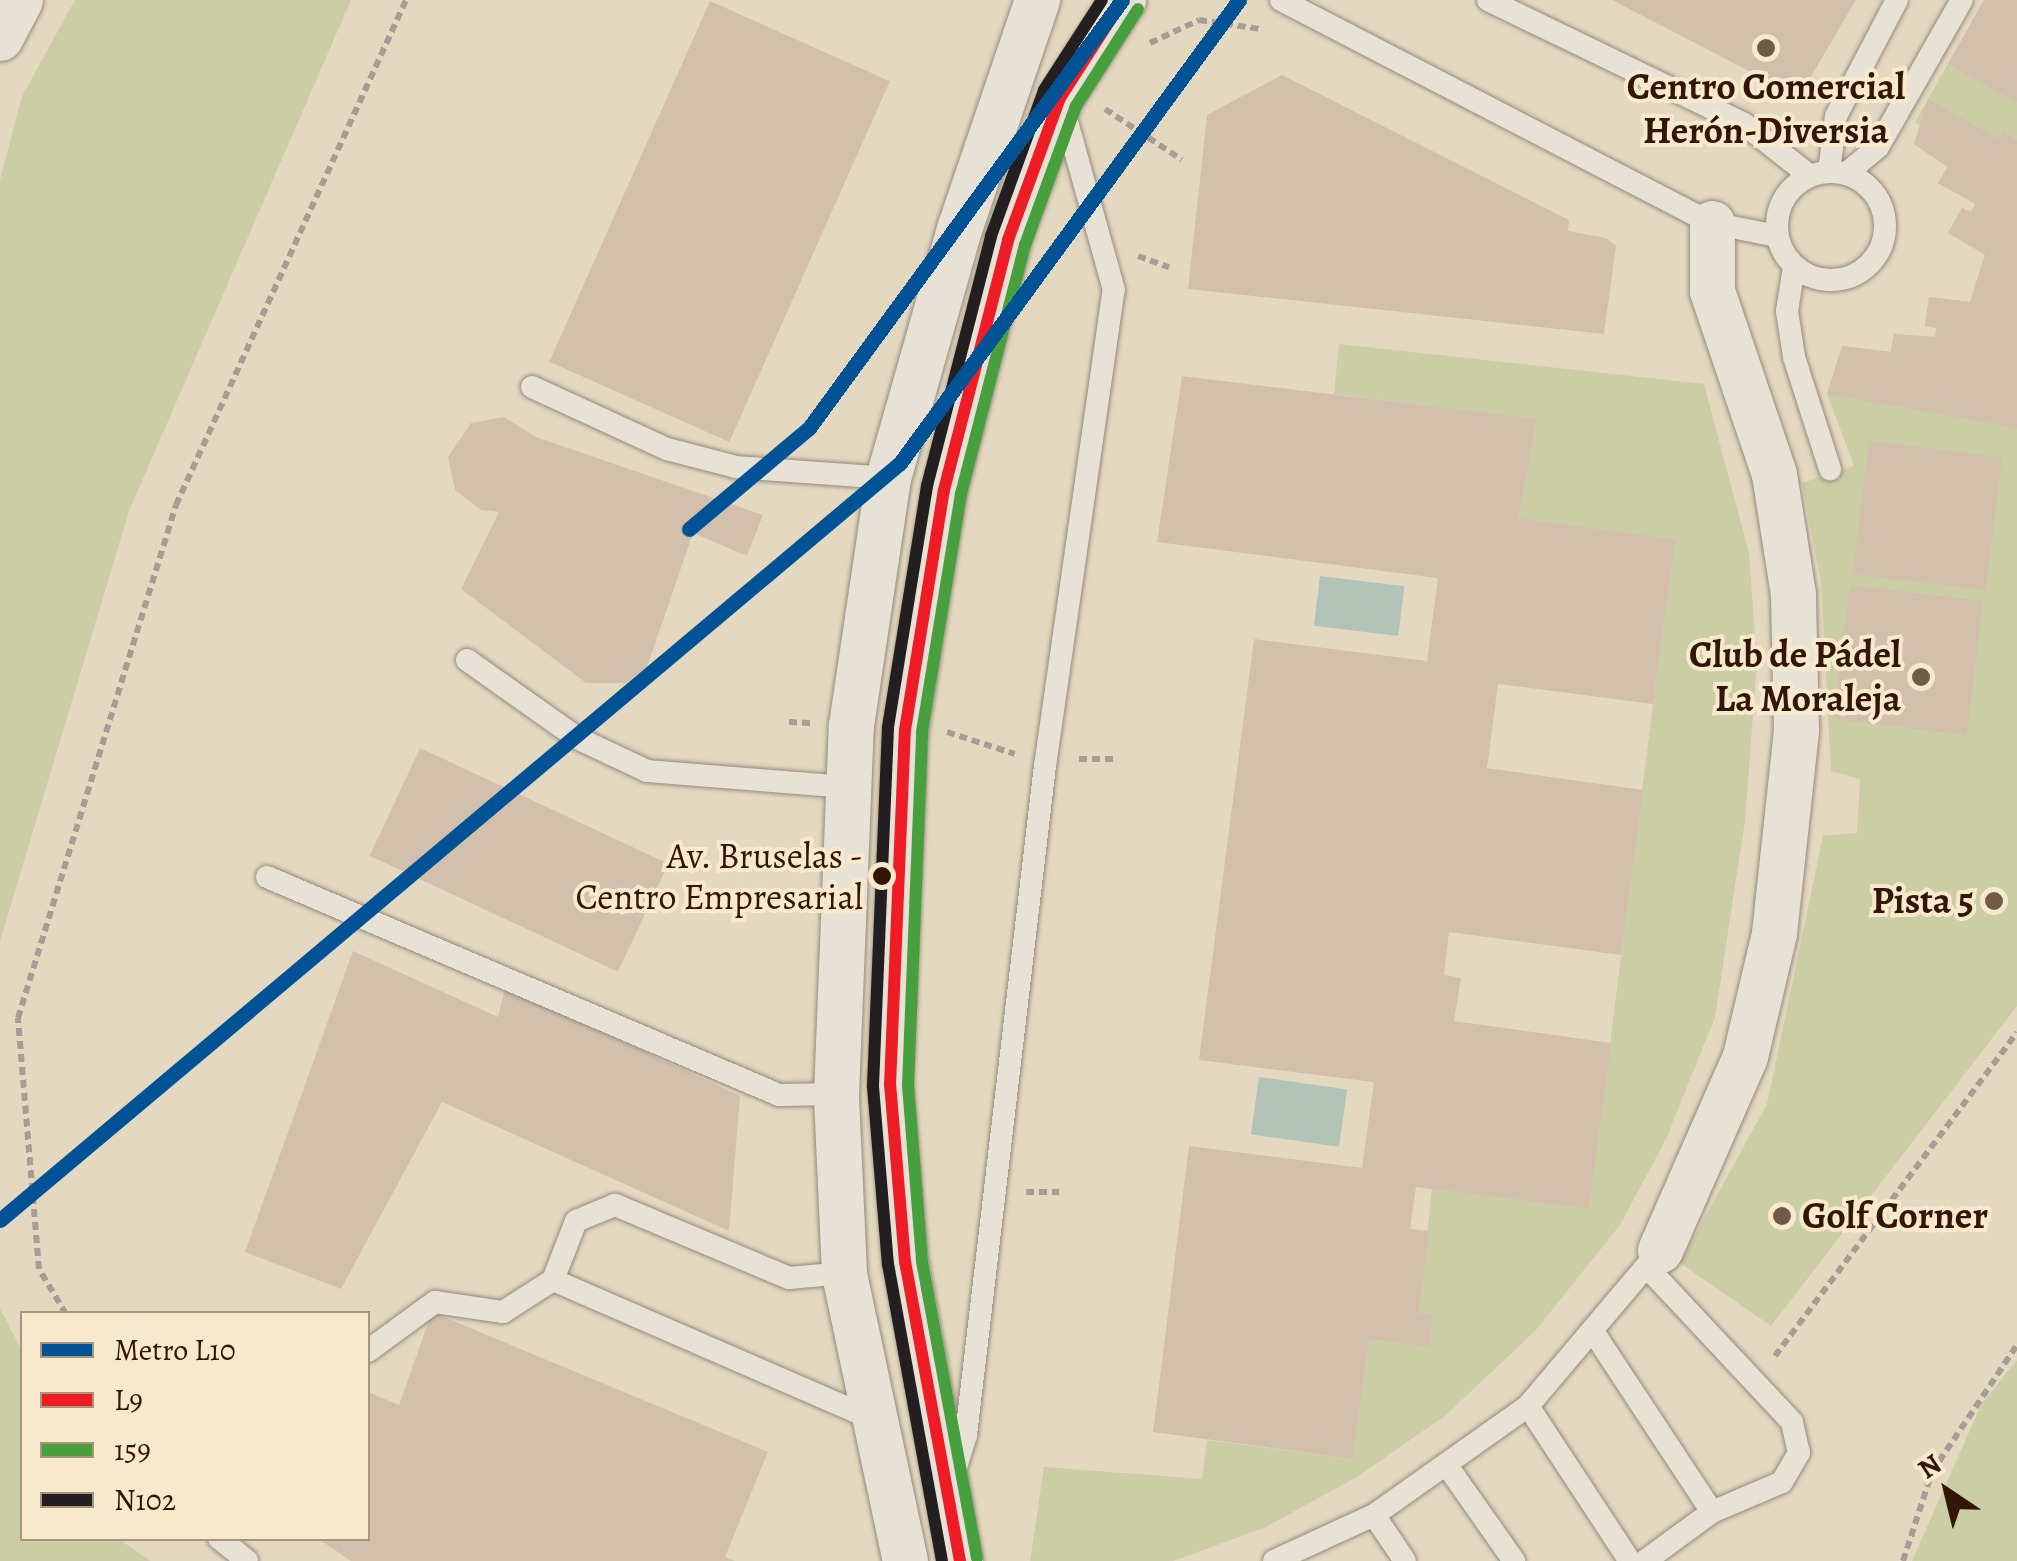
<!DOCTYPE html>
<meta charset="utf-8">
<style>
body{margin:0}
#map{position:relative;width:2017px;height:1561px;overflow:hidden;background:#e4d9c0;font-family:Alegreya,serif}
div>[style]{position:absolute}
.green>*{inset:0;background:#cbcda5}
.water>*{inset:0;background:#b2c4b8;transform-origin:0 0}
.building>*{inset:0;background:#d2c0ad;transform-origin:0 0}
.path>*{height:6px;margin-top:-3px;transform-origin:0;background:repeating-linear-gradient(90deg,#a69e94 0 8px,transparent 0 13px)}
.roads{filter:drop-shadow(0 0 2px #958a7b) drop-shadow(0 0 2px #958a7b)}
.lane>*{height:22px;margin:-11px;padding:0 11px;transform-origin:11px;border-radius:11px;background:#e8e2d6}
.lane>.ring{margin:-11px;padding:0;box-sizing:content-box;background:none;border:22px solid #e8e2d6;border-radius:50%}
.street>*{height:45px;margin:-22.5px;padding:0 22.5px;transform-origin:22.5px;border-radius:22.5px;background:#e8e2d6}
.bus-1>*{height:12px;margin:-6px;padding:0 6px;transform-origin:6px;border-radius:6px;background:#ee1c25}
.bus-2>*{height:12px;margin:-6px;padding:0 6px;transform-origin:6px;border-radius:6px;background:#479f3e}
.bus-3>*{height:12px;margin:-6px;padding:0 6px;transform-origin:6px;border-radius:6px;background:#231f20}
.metro-1>*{height:15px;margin:-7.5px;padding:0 7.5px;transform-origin:7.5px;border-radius:7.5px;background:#015396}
.dots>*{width:28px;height:28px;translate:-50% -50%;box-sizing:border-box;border:5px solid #f7eacc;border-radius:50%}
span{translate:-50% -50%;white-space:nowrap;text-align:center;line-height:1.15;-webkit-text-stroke:8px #f7eacc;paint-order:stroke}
.bus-label{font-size:36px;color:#341609}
.right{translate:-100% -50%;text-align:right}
.poi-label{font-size:38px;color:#341609;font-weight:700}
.left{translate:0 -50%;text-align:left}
.legend{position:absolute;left:20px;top:1311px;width:350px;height:230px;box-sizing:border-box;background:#f7eacc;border:2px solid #a9957e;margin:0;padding:12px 18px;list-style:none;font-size:30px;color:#341609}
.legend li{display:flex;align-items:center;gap:20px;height:50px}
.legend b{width:50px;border:2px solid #a9957e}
.north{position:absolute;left:1897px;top:1441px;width:100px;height:100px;-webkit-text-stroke:8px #f7eacc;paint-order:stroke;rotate:325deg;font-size:28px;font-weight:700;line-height:40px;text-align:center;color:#341609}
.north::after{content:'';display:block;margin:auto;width:35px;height:45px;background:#341609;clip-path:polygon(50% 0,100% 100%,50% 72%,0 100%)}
</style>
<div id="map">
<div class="green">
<i style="clip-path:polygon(75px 0,351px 0,129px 511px,0 941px,0 180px,22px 96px)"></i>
<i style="clip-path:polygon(1984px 0,2017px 0,2017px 1006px,1771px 1326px,1680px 1263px,1767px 1104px,1823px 836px,1857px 833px,1860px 779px,1831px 771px,1821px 582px,1802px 483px,1854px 466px,1827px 394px,1842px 346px,1891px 352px,1894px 334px,1935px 337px,1936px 328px,1925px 326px,1929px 297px,1970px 302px,1985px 255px,1948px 233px,1962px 208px,1971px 212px,1975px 204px,1938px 183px,1947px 167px,1914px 144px,1923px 128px,1915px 122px)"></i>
<i style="clip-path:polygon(1339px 344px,1704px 384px,1749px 553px,1757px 663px,1745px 821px,1715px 1017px,1666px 1139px,1620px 1225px,1536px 1330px,1446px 1415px,1357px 1477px,1264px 1528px,1173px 1561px,1030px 1561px,1044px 1467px,1202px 1479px,1207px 1440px,1353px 1459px,1369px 1339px,1430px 1346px,1433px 1315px,1419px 1313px,1432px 1189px,1589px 1209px,1674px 539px,1519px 518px,1537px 420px,1334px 394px)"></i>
<i style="clip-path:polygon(0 1308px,22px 1351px,22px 1538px,119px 1539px,150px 1561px,0 1561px)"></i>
<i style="clip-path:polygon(2017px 1360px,2017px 1561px,1912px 1561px,1981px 1405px)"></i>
</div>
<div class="water">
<i style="left:1320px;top:576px;width:85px;height:50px;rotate:7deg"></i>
<i style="left:1259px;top:1077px;width:89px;height:58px;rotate:8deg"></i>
</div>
<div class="building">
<i style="clip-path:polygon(1612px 0,1856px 0,1799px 97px)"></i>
<i style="clip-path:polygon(1984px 0,2017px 0,2017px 103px,1948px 64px)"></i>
<i style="left:710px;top:1px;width:197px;height:395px;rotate:24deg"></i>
<i style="clip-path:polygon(1282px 75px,1569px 220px,1568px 231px,1606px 238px,1616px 246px,1604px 334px,1188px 289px,1207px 115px)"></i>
<i style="clip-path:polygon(1928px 99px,1998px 139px,2003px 132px,2017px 140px,2017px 428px,1827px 394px,1842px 346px,1891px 352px,1894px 334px,1935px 337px,1937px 328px,1925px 326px,1929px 297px,1970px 302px,1985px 254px,1948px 233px,1962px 208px,1971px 212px,1976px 204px,1938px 183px,1948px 167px,1914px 144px)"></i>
<i style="clip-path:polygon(1182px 376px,1537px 419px,1519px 518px,1675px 539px,1653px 704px,1498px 684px,1487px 768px,1643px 790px,1621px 955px,1449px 932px,1444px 975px,1461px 978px,1454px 1021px,1611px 1043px,1589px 1209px,1416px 1187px,1410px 1229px,1429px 1231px,1419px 1313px,1433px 1314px,1430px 1347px,1369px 1339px,1353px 1459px,1153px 1432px,1189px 1146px,1362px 1168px,1374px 1082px,1199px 1060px,1254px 639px,1427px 661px,1438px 578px,1157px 542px)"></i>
<i style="clip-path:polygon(504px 417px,536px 437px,763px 515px,747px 556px,693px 533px,647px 667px,626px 683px,586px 683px,461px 589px,499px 512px,481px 510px,455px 490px,448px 457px,471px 423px)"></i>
<i style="left:1869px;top:441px;width:134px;height:134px;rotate:7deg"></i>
<i style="left:1850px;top:585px;width:134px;height:135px;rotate:7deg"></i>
<i style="left:420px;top:748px;width:274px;height:119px;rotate:25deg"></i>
<i style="clip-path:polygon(353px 951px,498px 1017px,505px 987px,740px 1096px,729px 1231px,442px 1102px,341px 1289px,245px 1252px)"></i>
<i style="clip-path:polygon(432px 1312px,768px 1452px,725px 1557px,735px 1561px,351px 1561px,317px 1538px,368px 1538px,368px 1392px,399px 1405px)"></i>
</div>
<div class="path">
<i style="left:1150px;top:43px;width:54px;rotate:-25.1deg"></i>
<i style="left:1199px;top:20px;width:63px;rotate:8.3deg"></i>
<i style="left:1105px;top:109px;width:92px;rotate:33.5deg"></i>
<i style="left:1138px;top:256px;width:33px;rotate:20deg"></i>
<i style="left:789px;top:722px;width:21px;rotate:3deg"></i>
<i style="left:947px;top:732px;width:71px;rotate:17.9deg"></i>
<i style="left:1079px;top:759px;width:34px"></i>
<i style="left:1026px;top:1192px;width:33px"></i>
<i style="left:66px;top:1314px;width:52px;rotate:-121deg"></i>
<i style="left:39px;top:1269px;width:252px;rotate:-94.8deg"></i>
<i style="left:18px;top:1018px;width:537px;rotate:-72.88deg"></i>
<i style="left:176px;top:505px;width:555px;rotate:-65.51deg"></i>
<i style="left:1775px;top:1356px;width:404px;rotate:-53.2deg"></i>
<i style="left:1903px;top:1561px;width:94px;rotate:-72deg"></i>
<i style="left:1932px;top:1472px;width:153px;rotate:-56.2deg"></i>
</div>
<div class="roads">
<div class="lane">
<i style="left:1281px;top:0;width:485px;rotate:27.4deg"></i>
<i style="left:1712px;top:223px;width:66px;rotate:11.3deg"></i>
<i style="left:1488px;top:0;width:284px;rotate:25.8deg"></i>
<i style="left:1744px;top:124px;width:84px;rotate:38.2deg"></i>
<i class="ring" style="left:1777px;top:172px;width:86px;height:86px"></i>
<i style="left:1829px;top:172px;width:56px;rotate:-82.9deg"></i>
<i style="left:1836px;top:116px;width:131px;rotate:-62.3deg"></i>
<i style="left:1847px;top:173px;width:40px;rotate:-40deg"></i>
<i style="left:1878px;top:147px;width:169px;rotate:-60.3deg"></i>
<i style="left:1794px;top:267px;width:45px;rotate:99deg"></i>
<i style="left:1787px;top:311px;width:47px;rotate:81.3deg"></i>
<i style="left:1794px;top:357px;width:118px;rotate:72.2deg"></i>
<i style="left:532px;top:387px;width:149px;rotate:24.7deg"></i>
<i style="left:667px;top:449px;width:71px;rotate:14.6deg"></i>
<i style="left:736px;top:467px;width:152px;rotate:4.1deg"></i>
<i style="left:467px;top:660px;width:135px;rotate:35.3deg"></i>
<i style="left:577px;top:738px;width:77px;rotate:25.2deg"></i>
<i style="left:647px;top:771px;width:202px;rotate:4.6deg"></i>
<i style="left:267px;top:877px;width:556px;rotate:23.06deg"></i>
<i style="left:779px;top:1095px;width:57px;rotate:-1deg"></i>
<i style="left:844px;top:1273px;width:55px;rotate:174.8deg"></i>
<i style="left:789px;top:1278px;width:189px;rotate:-157.2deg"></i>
<i style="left:615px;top:1205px;width:42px;rotate:157.7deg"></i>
<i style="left:576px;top:1221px;width:63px;rotate:111.3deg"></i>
<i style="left:553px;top:1280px;width:349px;rotate:23.5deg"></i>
<i style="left:1594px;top:1333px;width:214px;rotate:56.6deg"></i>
<i style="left:368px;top:1351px;width:83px;rotate:-36.2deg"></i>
<i style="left:435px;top:1302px;width:69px;rotate:8.4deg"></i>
<i style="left:503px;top:1312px;width:59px;rotate:-32.6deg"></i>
<i style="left:1528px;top:1406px;width:186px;rotate:56.7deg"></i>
<i style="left:1448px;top:1467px;width:115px;rotate:54.9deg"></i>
<i style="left:954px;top:1474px;width:41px;rotate:-72.9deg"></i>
<i style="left:966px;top:1435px;width:674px;rotate:-83.27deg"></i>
<i style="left:1045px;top:766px;width:481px;rotate:-81.8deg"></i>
<i style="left:1114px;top:290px;width:193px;rotate:-105.6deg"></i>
<i style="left:1374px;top:1515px;width:55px;rotate:56deg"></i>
<i style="left:219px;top:1538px;width:36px;rotate:39deg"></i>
<i style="left:1274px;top:1561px;width:110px;rotate:-24.7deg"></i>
<i style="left:1374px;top:1515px;width:189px;rotate:-35.3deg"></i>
<i style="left:1528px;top:1406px;width:204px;rotate:-49.8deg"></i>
<i style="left:1645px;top:1561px;width:83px;rotate:-36.2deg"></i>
<i style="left:1712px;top:1512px;width:76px;rotate:-23.2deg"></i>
<i style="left:1782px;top:1482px;width:34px;rotate:-60deg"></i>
<i style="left:1799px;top:1453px;width:32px;rotate:-103deg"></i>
<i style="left:1792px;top:1422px;width:211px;rotate:-133.1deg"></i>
</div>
<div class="street">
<i style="left:0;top:38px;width:43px;rotate:-62.2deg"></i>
<i style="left:1660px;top:1250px;width:212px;rotate:-66.3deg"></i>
<i style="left:1745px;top:1056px;width:126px;rotate:-76.7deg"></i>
<i style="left:1774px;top:933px;width:204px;rotate:-83.8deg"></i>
<i style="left:1796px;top:730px;width:136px;rotate:-91.3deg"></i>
<i style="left:1793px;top:594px;width:121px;rotate:-99deg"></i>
<i style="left:1774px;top:474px;width:193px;rotate:-108.7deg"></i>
<i style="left:1712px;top:291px;width:68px;rotate:-90deg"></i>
<i style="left:905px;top:1561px;width:294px;rotate:-102deg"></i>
<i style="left:844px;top:1273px;width:179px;rotate:-92.6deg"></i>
<i style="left:836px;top:1094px;width:369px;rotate:-87.7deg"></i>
<i style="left:851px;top:725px;width:250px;rotate:-81.5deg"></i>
<i style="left:888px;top:478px;width:262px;rotate:-74.1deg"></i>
<i style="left:960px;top:226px;width:239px;rotate:-71.2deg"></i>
<i style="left:960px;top:1561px;width:304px;rotate:-100.4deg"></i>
<i style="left:905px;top:1262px;width:178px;rotate:-94.8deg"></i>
<i style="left:890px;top:1085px;width:355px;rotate:-87.6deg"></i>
<i style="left:905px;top:730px;width:243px;rotate:-80.8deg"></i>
<i style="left:944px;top:490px;width:258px;rotate:-75.6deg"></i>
<i style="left:1008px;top:240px;width:151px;rotate:-69.9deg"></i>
<i style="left:1060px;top:98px;width:117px;rotate:-57.3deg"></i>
</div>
</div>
<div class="bus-1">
<i style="left:960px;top:1561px;width:304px;rotate:-100.4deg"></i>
<i style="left:905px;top:1262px;width:178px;rotate:-94.8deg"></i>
<i style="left:890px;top:1085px;width:355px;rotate:-87.6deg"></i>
<i style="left:905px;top:730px;width:243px;rotate:-80.8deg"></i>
<i style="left:944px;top:490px;width:258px;rotate:-75.6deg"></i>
<i style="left:1008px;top:240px;width:151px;rotate:-69.9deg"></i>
<i style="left:1060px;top:98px;width:117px;rotate:-57.3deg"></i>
</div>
<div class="bus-2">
<i style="left:977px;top:1558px;width:303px;rotate:-100.5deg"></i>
<i style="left:922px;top:1260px;width:176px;rotate:-94.6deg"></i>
<i style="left:908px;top:1085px;width:353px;rotate:-87.7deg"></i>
<i style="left:922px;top:732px;width:241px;rotate:-80.7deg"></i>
<i style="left:961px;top:494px;width:257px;rotate:-75.6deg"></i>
<i style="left:1025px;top:245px;width:148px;rotate:-69.9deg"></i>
<i style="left:1076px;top:106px;width:115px;rotate:-57.4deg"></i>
</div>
<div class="bus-3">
<i style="left:942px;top:1561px;width:301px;rotate:-100.3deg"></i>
<i style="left:888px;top:1265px;width:180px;rotate:-94.8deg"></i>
<i style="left:873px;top:1086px;width:359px;rotate:-87.6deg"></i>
<i style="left:888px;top:727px;width:244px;rotate:-80.8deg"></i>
<i style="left:927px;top:486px;width:258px;rotate:-75.6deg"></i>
<i style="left:991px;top:236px;width:155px;rotate:-70deg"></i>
<i style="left:1044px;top:90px;width:107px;rotate:-57.2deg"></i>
</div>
<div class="metro-1">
<i style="left:689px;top:529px;width:157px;rotate:-40.1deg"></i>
<i style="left:809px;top:428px;width:530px;rotate:-53.82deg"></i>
<i style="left:0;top:1220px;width:1176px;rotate:-40.07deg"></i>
<i style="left:900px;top:463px;width:574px;rotate:-53.79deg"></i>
</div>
<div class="dots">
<i style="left:1766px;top:48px;background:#725a49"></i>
<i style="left:1921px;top:677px;background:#725a49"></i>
<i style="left:882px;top:876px;background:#341609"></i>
<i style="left:1994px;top:901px;background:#725a49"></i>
<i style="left:1782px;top:1216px;background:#725a49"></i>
</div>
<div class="bus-label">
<span class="right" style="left:863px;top:876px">Av. Bruselas -<br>Centro Empresarial</span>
</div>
<div class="poi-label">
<span style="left:1766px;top:109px">Centro Comercial<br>Herón-Diversia</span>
<span class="right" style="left:1901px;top:677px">Club de Pádel<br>La Moraleja</span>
<span class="right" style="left:1974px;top:901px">Pista 5</span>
<span class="left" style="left:1802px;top:1216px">Golf Corner</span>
</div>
<ul class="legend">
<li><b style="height:12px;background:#015396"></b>Metro L10</li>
<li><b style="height:12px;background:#ee1c25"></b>L9</li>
<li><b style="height:12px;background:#479f3e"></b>159</li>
<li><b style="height:12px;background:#231f20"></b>N102</li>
</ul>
<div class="north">N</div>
</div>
